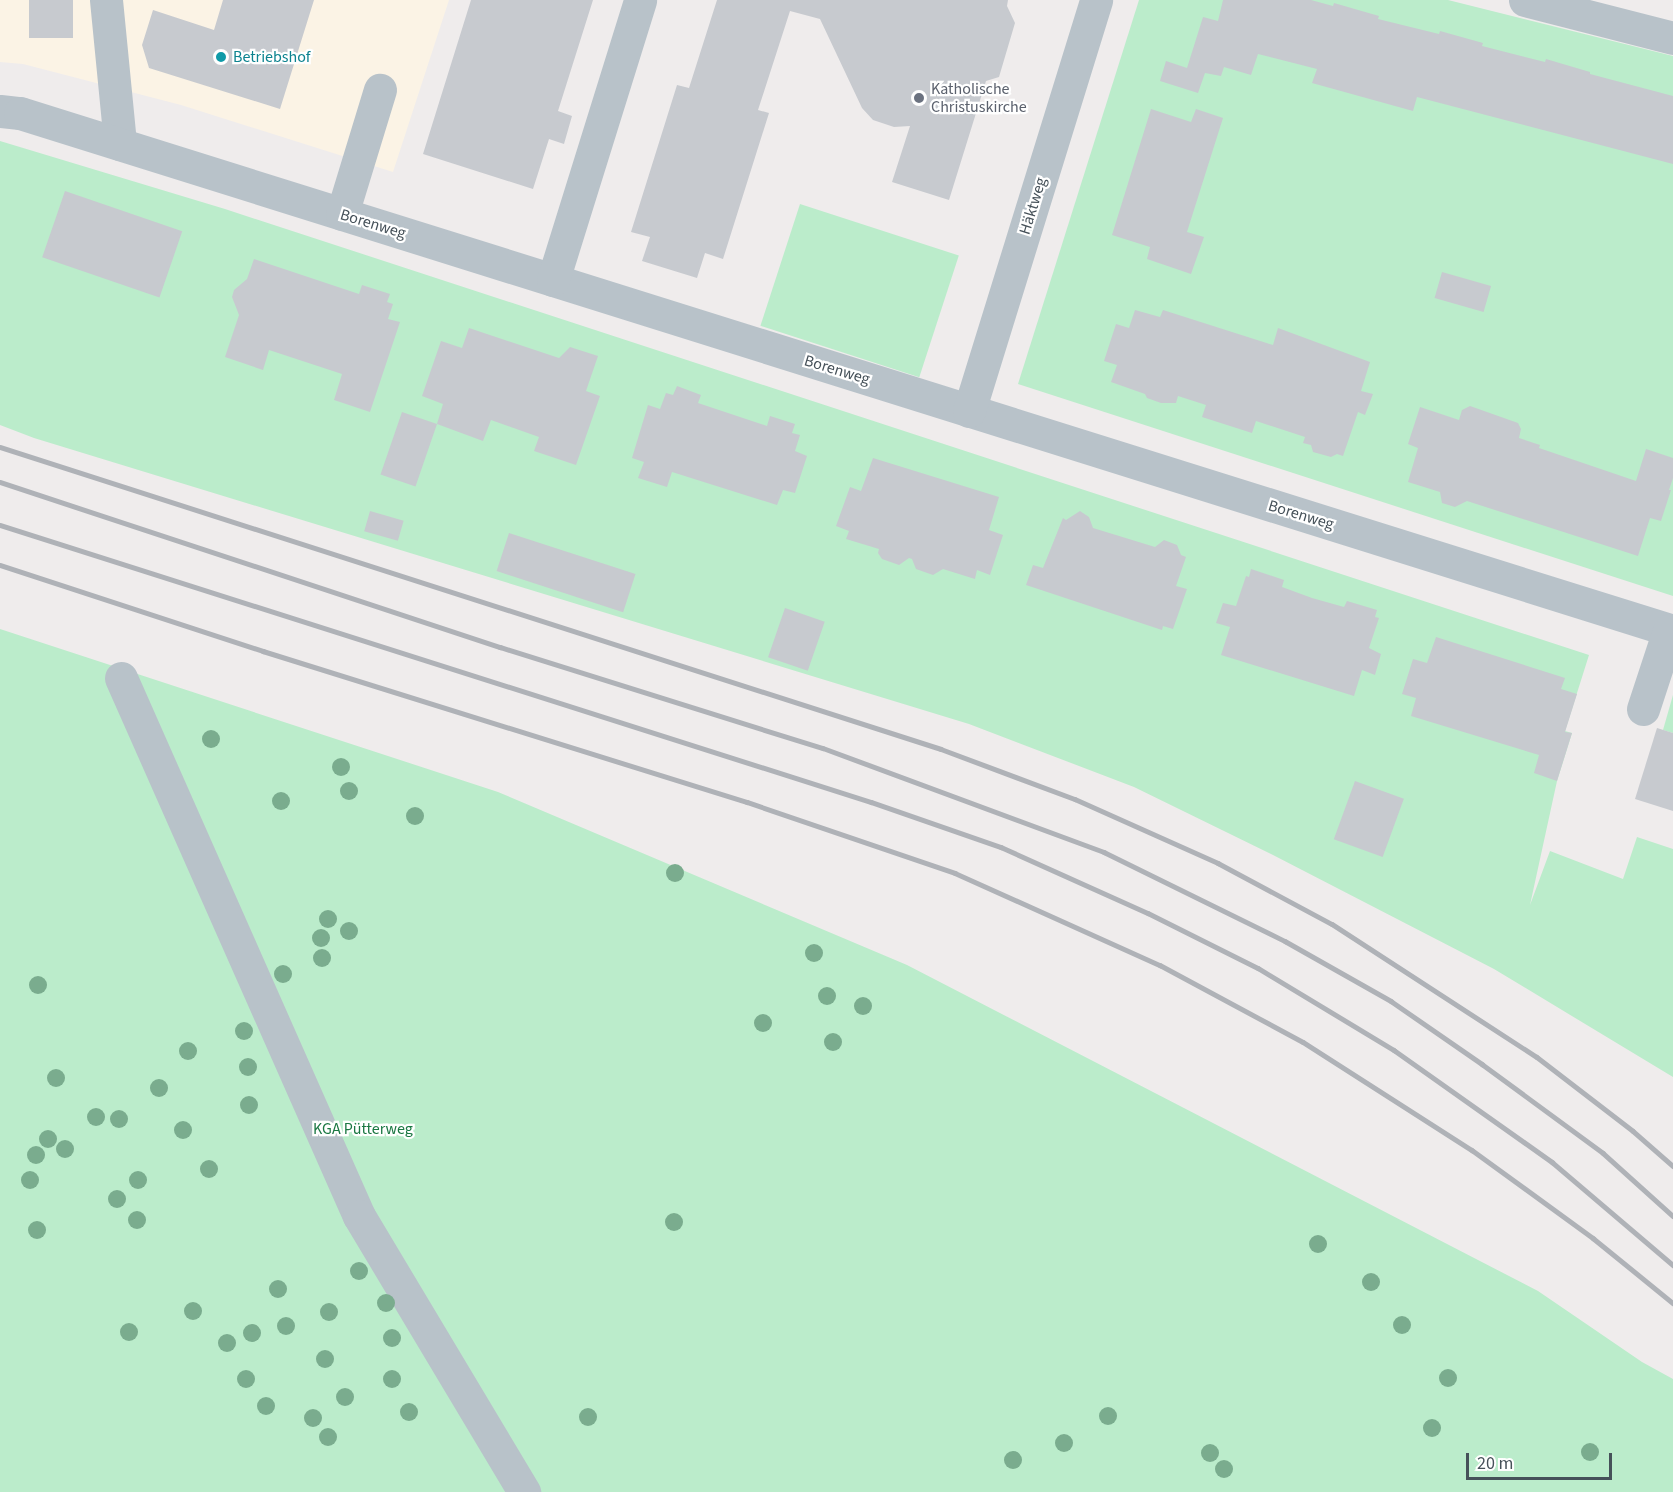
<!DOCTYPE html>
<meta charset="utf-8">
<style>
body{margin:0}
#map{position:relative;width:1673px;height:1492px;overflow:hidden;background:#efecec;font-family:"Source Sans 3",sans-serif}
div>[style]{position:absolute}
.commercial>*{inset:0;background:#fbf3e5}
.green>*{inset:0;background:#bbeccb;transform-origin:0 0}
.building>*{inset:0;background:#c7cacf;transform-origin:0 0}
.minor>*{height:33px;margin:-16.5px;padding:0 16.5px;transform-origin:16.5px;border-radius:16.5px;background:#b8c2c9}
.rail>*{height:4.5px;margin:-2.25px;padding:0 2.25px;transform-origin:2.25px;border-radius:2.25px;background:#afb2b7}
.trees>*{width:18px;height:18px;margin:-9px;border-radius:50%;background:#7aac8e}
.dots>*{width:16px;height:16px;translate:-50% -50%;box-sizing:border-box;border:3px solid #fff;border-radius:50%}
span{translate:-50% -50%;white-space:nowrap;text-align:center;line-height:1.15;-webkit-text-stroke:4.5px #fff;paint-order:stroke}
.culture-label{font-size:16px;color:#0d838f}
.left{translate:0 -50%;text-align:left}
.worship-label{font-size:16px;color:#5b616d}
.street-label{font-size:16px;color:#465159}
.park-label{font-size:16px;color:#1a7742}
.scale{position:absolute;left:1466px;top:1453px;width:146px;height:27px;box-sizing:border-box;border:3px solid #465159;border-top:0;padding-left:8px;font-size:18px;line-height:21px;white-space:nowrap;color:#465159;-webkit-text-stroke:4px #fff;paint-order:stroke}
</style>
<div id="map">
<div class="commercial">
<i style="clip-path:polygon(0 0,449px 0,393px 172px,181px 105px,23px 64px,0 62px)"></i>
</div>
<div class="green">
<i style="clip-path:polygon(1139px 0,1448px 0,1673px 56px,1673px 596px,1018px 384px)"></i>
<i style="clip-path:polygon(0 141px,225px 209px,1589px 655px,1565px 731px,1572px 733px,1557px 781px,1530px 905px,1550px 851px,1623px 879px,1637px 837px,1673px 849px,1673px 1077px,1494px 969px,1273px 855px,1134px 787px,969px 724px,34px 438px,0 425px)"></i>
<i style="left:800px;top:204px;width:167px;height:128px;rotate:18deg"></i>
<i style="clip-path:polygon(0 629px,498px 792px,907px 965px,1538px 1291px,1642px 1362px,1673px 1379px,1673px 1492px,0 1492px)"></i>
<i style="clip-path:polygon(1673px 695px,1673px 733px,1663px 730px)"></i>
</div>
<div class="building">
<i style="left:29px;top:0;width:44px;height:38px"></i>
<i style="clip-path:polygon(223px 0,314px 0,280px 109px,149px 68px,142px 45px,153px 10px,214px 30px)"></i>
<i style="clip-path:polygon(471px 0,593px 0,558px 111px,572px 116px,564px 144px,549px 139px,533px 189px,423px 154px)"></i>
<i style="clip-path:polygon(717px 0,1008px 0,1007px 6px,1015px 23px,999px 77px,986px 81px,949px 200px,892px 182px,910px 126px,894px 127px,873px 120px,862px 108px,820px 19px,790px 11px,758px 110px,769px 113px,723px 259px,705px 253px,697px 278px,642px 261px,650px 237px,631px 232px,677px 85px,689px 88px)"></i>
<i style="clip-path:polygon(1223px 0,1311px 0,1333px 6px,1334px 3px,1379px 16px,1378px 19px,1439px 34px,1440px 31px,1483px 43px,1482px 46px,1545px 62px,1546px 59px,1590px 72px,1590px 74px,1673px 96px,1673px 164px,1417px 97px,1413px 111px,1312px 83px,1317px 69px,1258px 54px,1251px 75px,1224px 67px,1221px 76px,1205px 73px,1198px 93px,1160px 81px,1166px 61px,1187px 68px,1203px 17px,1218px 21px)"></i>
<i style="clip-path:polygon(1151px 109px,1191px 122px,1196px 109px,1223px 118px,1187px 232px,1204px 237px,1191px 274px,1147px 259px,1150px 247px,1112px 235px)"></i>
<i style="left:65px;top:191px;width:124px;height:70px;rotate:19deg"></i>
<i style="clip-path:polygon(254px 259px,359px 294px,362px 285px,390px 294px,387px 302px,393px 304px,388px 319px,400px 322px,370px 412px,334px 400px,342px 374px,269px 350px,263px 370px,225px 357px,239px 315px,232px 297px,234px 290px,247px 279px)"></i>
<i style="left:1442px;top:272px;width:51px;height:27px;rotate:16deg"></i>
<i style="clip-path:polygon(1135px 310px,1160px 317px,1163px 310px,1273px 345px,1278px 328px,1370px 362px,1361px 391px,1373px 394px,1365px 415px,1358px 412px,1343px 456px,1337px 454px,1331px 457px,1313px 452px,1311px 445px,1303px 443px,1305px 437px,1256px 421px,1252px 433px,1202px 417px,1206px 405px,1178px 396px,1176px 403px,1161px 403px,1147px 398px,1145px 394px,1111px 382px,1117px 365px,1104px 361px,1116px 324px,1129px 328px)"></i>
<i style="clip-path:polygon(469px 328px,559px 358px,570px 347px,598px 356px,586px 391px,600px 396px,576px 465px,534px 451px,539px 437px,491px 420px,483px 441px,437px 424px,443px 404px,422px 396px,441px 341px,462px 348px)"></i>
<i style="clip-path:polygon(677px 386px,701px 395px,698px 403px,767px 426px,770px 416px,795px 424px,792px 433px,800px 435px,795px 451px,807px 456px,795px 493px,783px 490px,777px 505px,672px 472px,667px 487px,638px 478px,644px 462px,632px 458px,648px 405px,660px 409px,666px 393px,673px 395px)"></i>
<i style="clip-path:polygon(1470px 406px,1518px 423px,1521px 429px,1519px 438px,1540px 445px,1539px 448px,1636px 481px,1646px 449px,1673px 458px,1673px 478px,1669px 490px,1671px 490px,1661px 521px,1650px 518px,1638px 556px,1467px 501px,1455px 507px,1442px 503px,1440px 492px,1408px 482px,1418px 448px,1408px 444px,1420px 407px,1459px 420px,1462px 410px)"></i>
<i style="left:402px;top:412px;width:37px;height:66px;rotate:19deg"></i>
<i style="clip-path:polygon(873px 458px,999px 497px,989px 530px,1003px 535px,990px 575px,977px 570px,975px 579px,943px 569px,933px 575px,916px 569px,912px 559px,909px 558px,899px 565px,882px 559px,878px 553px,879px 549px,846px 539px,849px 531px,836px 526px,850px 487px,861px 491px)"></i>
<i style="left:370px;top:511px;width:35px;height:21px;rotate:16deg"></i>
<i style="clip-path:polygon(1080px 511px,1089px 517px,1093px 528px,1155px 547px,1164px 540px,1177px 545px,1181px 555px,1186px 557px,1176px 586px,1187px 589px,1173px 629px,1163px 626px,1162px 630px,1026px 585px,1033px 565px,1043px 568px,1063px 518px,1066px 520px)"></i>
<i style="left:509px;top:533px;width:133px;height:40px;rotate:18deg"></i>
<i style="clip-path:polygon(1251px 569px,1284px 580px,1282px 587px,1312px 598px,1344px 607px,1347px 601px,1377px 610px,1375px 617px,1379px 618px,1369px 648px,1381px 654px,1375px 675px,1362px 670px,1354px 696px,1221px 655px,1230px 627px,1216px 623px,1223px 603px,1236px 606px,1246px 576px,1249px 577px)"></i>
<i style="left:785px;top:608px;width:42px;height:52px;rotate:19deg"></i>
<i style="clip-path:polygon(1436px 637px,1565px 678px,1561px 689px,1577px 694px,1565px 732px,1572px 733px,1557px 781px,1534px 773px,1539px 755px,1411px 716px,1416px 698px,1402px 694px,1413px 659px,1427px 663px)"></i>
<i style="clip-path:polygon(1657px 728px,1673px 733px,1673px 811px,1635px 799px)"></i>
<i style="left:1355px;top:781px;width:52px;height:62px;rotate:20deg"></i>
</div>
<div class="minor">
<i style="left:106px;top:0;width:145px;rotate:84.4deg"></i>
<i style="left:1525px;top:0;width:153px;rotate:14.4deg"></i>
<i style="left:0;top:111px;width:20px;rotate:6deg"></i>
<i style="left:20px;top:113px;width:1732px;rotate:17.4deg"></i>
<i style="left:342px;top:214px;width:130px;rotate:-73deg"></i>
<i style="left:553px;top:280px;width:293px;rotate:-72.7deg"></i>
<i style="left:969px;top:411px;width:430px;rotate:-72.8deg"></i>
<i style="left:121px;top:678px;width:588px;rotate:66.14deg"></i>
<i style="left:359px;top:1216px;width:322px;rotate:59.1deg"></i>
<i style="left:1643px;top:709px;width:83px;rotate:-71.8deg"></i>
</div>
<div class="rail">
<i style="left:0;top:447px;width:988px;rotate:17.79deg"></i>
<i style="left:941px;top:749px;width:143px;rotate:20.5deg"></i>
<i style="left:1075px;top:799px;width:157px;rotate:24.1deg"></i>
<i style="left:1218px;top:863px;width:129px;rotate:28.2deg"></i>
<i style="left:1332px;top:924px;width:244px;rotate:33deg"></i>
<i style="left:1537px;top:1057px;width:121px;rotate:37.6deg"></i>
<i style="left:1633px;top:1131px;width:53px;rotate:41.2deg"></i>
<i style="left:0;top:482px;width:527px;rotate:18.26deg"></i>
<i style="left:500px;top:647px;width:338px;rotate:17.4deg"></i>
<i style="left:823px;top:748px;width:300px;rotate:20.3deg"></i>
<i style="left:1104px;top:852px;width:202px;rotate:26.2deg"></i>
<i style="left:1285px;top:941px;width:122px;rotate:29.5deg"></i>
<i style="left:1391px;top:1001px;width:111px;rotate:34.7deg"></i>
<i style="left:1482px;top:1064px;width:150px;rotate:36.3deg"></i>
<i style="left:1603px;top:1153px;width:94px;rotate:42deg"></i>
<i style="left:0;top:525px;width:914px;rotate:17.64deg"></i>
<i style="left:871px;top:802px;width:138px;rotate:19.1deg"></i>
<i style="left:1001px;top:847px;width:161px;rotate:24.2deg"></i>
<i style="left:1148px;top:913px;width:123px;rotate:26.6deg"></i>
<i style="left:1258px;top:968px;width:159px;rotate:31.1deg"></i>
<i style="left:1394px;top:1050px;width:194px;rotate:35.3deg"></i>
<i style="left:1552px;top:1162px;width:159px;rotate:40.4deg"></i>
<i style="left:0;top:565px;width:277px;rotate:18.1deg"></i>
<i style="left:263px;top:651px;width:507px;rotate:17.33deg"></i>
<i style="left:747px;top:802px;width:220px;rotate:18.8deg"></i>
<i style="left:955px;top:873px;width:225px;rotate:24.2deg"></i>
<i style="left:1160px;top:965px;width:162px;rotate:28.3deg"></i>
<i style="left:1303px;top:1042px;width:201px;rotate:32.6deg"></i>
<i style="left:1472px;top:1150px;width:150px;rotate:36deg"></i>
<i style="left:1593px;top:1238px;width:103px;rotate:39.1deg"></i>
</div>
<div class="trees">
<i style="left:211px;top:739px"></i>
<i style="left:341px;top:767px"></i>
<i style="left:349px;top:791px"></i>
<i style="left:281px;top:801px"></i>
<i style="left:415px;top:816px"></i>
<i style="left:675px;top:873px"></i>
<i style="left:328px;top:919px"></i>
<i style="left:349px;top:931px"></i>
<i style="left:321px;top:938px"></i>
<i style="left:814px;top:953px"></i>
<i style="left:322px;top:958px"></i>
<i style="left:283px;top:974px"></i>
<i style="left:38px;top:985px"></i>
<i style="left:827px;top:996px"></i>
<i style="left:863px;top:1006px"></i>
<i style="left:763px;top:1023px"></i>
<i style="left:244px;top:1031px"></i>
<i style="left:833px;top:1042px"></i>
<i style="left:188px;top:1051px"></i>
<i style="left:248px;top:1067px"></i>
<i style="left:56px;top:1078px"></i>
<i style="left:159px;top:1088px"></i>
<i style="left:249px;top:1105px"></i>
<i style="left:96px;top:1117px"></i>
<i style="left:119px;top:1119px"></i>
<i style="left:183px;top:1130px"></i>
<i style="left:48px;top:1139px"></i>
<i style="left:65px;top:1149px"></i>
<i style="left:36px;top:1155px"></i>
<i style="left:209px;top:1169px"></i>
<i style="left:30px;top:1180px"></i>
<i style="left:138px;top:1180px"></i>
<i style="left:117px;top:1199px"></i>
<i style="left:137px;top:1220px"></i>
<i style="left:674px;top:1222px"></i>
<i style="left:37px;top:1230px"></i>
<i style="left:1318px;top:1244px"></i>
<i style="left:359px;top:1271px"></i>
<i style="left:1371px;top:1282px"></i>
<i style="left:278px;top:1289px"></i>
<i style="left:386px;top:1303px"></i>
<i style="left:193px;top:1311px"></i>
<i style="left:329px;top:1312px"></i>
<i style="left:1402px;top:1325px"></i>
<i style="left:286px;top:1326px"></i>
<i style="left:129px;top:1332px"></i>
<i style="left:252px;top:1333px"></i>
<i style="left:392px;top:1338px"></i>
<i style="left:227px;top:1343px"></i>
<i style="left:325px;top:1359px"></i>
<i style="left:1448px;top:1378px"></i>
<i style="left:246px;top:1379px"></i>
<i style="left:392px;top:1379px"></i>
<i style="left:345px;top:1397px"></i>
<i style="left:266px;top:1406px"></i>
<i style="left:409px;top:1412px"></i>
<i style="left:1108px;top:1416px"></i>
<i style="left:588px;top:1417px"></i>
<i style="left:313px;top:1418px"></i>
<i style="left:1432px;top:1428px"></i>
<i style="left:328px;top:1437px"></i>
<i style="left:1064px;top:1443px"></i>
<i style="left:1590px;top:1452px"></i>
<i style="left:1210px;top:1453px"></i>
<i style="left:1013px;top:1460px"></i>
<i style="left:1224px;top:1469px"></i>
</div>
<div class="dots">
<i style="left:221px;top:57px;background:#0f9aa8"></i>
<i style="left:919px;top:98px;background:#6b7280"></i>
</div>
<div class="culture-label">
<span class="left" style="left:233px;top:57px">Betriebshof</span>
</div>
<div class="worship-label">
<span class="left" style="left:931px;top:98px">Katholische<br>Christuskirche</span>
</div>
<div class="street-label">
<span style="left:1033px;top:206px;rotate:-73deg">Häktweg</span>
<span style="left:373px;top:224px;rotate:17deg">Borenweg</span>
<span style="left:837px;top:370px;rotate:17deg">Borenweg</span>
<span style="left:1301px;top:515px;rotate:17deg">Borenweg</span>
</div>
<div class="park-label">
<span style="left:363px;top:1129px">KGA Pütterweg</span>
</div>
<div class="scale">20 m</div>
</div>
